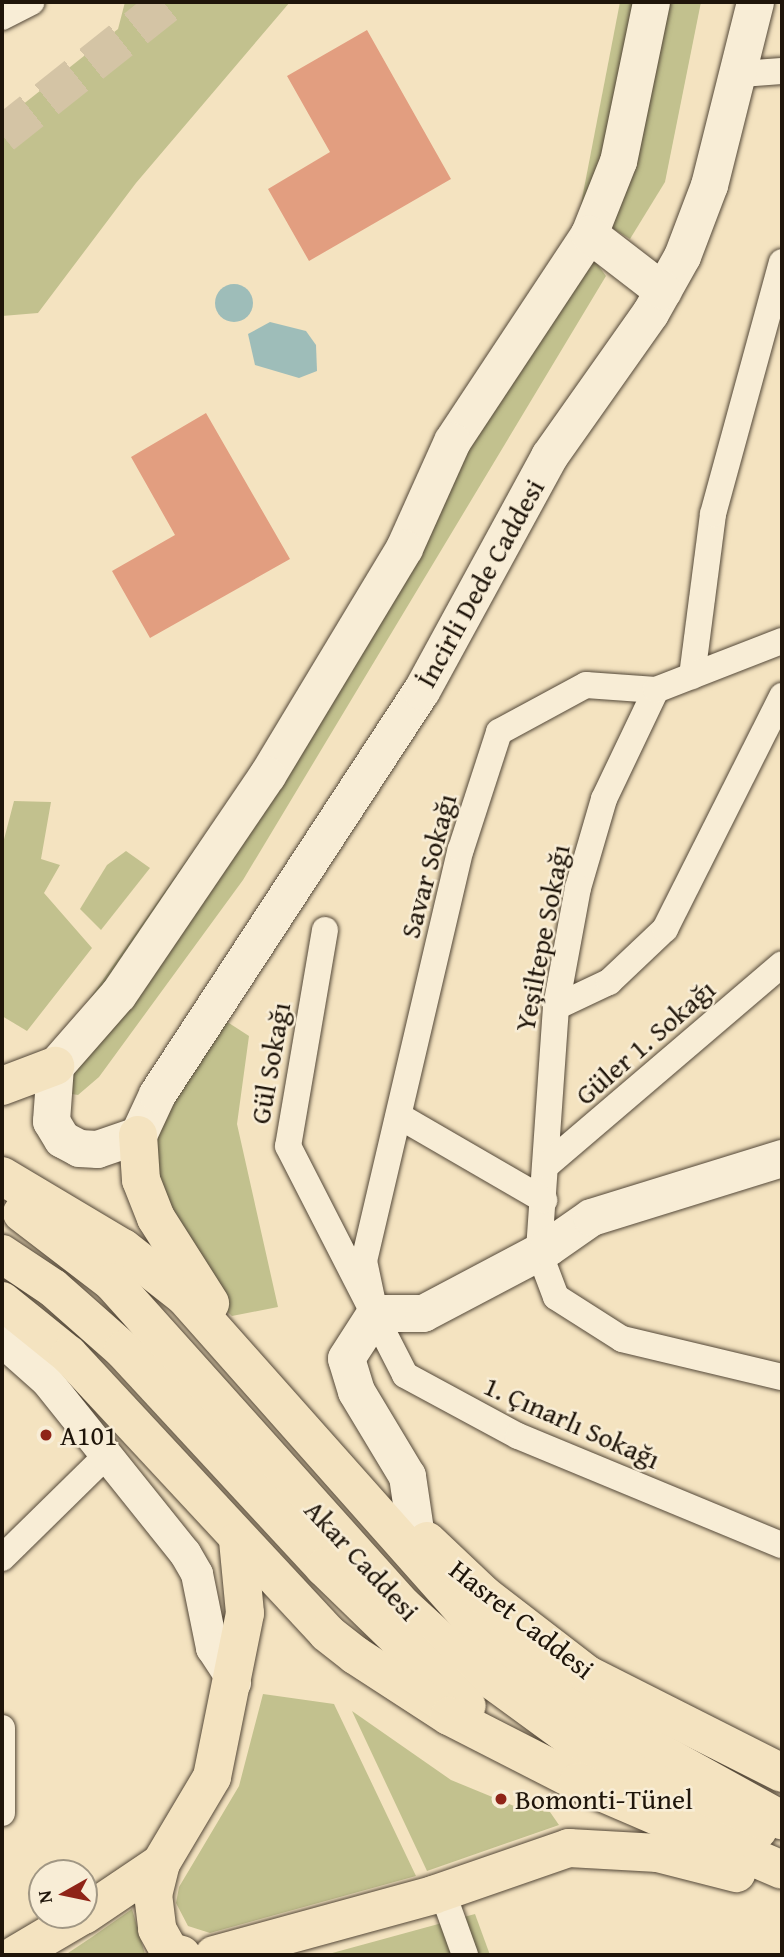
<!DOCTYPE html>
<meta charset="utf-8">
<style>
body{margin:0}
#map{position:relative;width:784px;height:1957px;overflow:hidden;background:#f4e3c0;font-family:"Gentium Book Plus",serif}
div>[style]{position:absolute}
.green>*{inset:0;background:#c2c18e}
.water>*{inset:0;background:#9ebdb9}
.round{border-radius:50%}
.building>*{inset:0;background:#e29e80}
.primary-tunnel>*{height:38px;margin-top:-19px;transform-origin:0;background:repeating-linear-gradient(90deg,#d4c4a5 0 38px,transparent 0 57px)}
.roads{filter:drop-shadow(0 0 2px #544838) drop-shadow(0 0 2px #544838)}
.minor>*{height:26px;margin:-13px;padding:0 13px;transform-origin:13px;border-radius:13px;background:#f8edd6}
.tertiary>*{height:32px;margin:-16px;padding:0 16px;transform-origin:16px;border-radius:16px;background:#f8edd6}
.secondary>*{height:37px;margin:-18.5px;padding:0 18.5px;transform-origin:18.5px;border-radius:18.5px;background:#f8edd6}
.primary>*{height:38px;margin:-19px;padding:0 19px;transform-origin:19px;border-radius:19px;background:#f4e3c0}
.dots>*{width:19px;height:19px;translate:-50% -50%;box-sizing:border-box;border:4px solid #f8edd6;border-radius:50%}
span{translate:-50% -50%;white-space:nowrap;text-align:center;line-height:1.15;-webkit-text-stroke:5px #f8edd6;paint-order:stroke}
.street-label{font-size:28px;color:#1f150a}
.poi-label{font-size:28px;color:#1f150a}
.left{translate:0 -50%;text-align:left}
.frame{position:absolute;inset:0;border:4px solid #1f150a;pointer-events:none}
.north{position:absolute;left:28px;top:1859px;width:70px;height:70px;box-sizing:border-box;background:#f8edd6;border:2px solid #a19784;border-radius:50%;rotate:261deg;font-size:19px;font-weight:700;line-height:28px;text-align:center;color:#1f150a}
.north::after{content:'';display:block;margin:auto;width:24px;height:32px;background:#8f2418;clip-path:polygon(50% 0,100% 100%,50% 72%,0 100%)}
</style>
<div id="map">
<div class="green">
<i style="clip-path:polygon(125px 2px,290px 2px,136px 183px,38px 313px,2px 316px,2px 121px,118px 29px)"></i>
<i style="clip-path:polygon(620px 2px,701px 2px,665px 182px,630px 239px,580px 209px)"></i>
<i style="clip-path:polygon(557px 255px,595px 261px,606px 276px,243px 880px,99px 1077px,78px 1095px,60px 1092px,60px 1041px,365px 606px)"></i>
<i style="clip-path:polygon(14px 801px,51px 802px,41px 859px,60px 865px,44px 893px,92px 948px,27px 1031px,2px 1016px,2px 847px)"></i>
<i style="clip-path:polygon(126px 851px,150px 868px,101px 930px,80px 909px,107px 865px)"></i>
<i style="clip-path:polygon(215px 1014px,249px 1036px,237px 1124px,278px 1307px,232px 1316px,202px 1288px,156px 1218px,157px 1094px)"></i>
<i style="clip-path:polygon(263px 1694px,334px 1704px,416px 1876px,210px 1933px,188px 1926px,176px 1903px,179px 1887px,239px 1786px)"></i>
<i style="clip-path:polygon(352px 1711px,451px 1780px,514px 1806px,550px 1812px,559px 1825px,427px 1871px)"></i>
<i style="clip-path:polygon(132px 1909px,145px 1954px,65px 1955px,92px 1937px)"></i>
<i style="clip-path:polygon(475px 1914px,490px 1955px,325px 1955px)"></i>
</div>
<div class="water">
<i class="round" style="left:215px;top:284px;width:38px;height:38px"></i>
<i style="clip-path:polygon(270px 322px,306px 331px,316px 345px,317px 371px,299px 378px,255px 365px,248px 334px)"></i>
</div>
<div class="building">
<i style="clip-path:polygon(367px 30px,451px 179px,309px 261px,268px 189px,330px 152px,287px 76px)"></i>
<i style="clip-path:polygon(206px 413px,290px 559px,150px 638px,112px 571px,175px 535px,131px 457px)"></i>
</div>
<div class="primary-tunnel">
<i style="left:2px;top:135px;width:213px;rotate:-38.5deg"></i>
</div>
<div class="roads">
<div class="minor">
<i style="left:2px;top:17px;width:33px;rotate:-27deg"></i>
<i style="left:741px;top:74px;width:41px;rotate:-4.2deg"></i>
<i style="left:692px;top:676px;width:163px;rotate:-82.6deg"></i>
<i style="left:713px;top:514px;width:261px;rotate:-74.7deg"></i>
<i style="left:656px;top:690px;width:121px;rotate:115.5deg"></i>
<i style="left:604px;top:799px;width:93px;rotate:106.3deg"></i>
<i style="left:578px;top:888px;width:121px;rotate:100.5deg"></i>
<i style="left:556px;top:1007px;width:246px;rotate:94deg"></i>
<i style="left:539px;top:1252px;width:48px;rotate:69.3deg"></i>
<i style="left:556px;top:1297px;width:78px;rotate:32.5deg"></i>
<i style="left:622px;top:1339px;width:164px;rotate:13.4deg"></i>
<i style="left:325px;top:930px;width:219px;rotate:99.7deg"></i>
<i style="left:288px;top:1146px;width:257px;rotate:62.9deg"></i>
<i style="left:405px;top:1375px;width:128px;rotate:28.4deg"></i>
<i style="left:518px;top:1436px;width:285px;rotate:22.5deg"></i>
<i style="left:556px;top:1007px;width:59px;rotate:-25.3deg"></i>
<i style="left:609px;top:982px;width:77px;rotate:-43.4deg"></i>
<i style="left:665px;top:929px;width:261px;rotate:-63.3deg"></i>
<i style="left:399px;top:1116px;width:168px;rotate:30.1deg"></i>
<i style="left:547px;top:1165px;width:309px;rotate:-40.5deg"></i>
<i style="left:375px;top:1313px;width:53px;rotate:-101.9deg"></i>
<i style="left:364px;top:1261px;width:423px;rotate:-76.8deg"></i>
<i style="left:461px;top:849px;width:123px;rotate:-72deg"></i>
<i style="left:499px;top:732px;width:99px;rotate:-28.4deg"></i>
<i style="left:586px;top:685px;width:70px;rotate:4.1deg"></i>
<i style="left:656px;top:690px;width:135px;rotate:-21.3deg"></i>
<i style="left:2px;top:1558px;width:148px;rotate:-44.5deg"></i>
<i style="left:2px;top:1728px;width:85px;rotate:90deg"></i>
<i style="left:442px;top:1891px;width:68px;rotate:70.2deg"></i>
</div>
<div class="tertiary">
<i style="left:2px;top:1341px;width:60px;rotate:41.6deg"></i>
<i style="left:47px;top:1381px;width:221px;rotate:51.3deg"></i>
<i style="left:185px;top:1553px;width:24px;rotate:60deg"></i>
<i style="left:197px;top:1574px;width:76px;rotate:78.5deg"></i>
<i style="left:212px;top:1648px;width:42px;rotate:56.7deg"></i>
</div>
<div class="secondary">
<i style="left:651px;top:2px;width:162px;rotate:101.7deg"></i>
<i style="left:618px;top:161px;width:79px;rotate:111.7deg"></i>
<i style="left:589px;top:234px;width:248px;rotate:123.5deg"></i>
<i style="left:452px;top:441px;width:117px;rotate:114.2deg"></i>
<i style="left:404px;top:548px;width:265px;rotate:121.1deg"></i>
<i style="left:267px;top:775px;width:265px;rotate:124.2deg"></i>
<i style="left:118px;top:994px;width:96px;rotate:131.2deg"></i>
<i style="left:55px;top:1066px;width:55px;rotate:94.2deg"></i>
<i style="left:51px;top:1121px;width:21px;rotate:59deg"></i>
<i style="left:62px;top:1139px;width:19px;rotate:28deg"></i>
<i style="left:79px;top:1148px;width:18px;rotate:3deg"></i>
<i style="left:97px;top:1149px;width:43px;rotate:-18.9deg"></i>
<i style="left:138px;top:1135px;width:45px;rotate:-65.1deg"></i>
<i style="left:157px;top:1094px;width:482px;rotate:-56.8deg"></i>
<i style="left:421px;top:691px;width:268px;rotate:-61.4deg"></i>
<i style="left:549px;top:456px;width:175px;rotate:-54.8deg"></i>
<i style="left:650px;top:313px;width:65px;rotate:-60.7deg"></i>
<i style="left:682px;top:256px;width:76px;rotate:-69.2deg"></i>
<i style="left:709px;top:185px;width:189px;rotate:-75.9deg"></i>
<i style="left:589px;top:234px;width:93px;rotate:37.6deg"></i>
<i style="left:415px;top:1530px;width:55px;rotate:-98.4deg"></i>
<i style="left:407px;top:1476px;width:99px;rotate:-121deg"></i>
<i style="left:356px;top:1391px;width:34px;rotate:-107deg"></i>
<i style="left:346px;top:1358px;width:54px;rotate:-57.2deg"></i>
<i style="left:375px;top:1313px;width:48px"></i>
<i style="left:423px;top:1313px;width:141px;rotate:-27.8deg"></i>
<i style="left:548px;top:1247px;width:52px;rotate:-34.9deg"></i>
<i style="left:591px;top:1217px;width:200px;rotate:-17.2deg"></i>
</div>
<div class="primary">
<i style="left:2px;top:1086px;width:57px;rotate:-20.7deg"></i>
<i style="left:138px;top:1135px;width:45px;rotate:86.2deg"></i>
<i style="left:141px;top:1180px;width:41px;rotate:68.5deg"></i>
<i style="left:156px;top:1218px;width:101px;rotate:57.6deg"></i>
<i style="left:2px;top:1176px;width:141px;rotate:30.8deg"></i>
<i style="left:123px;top:1248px;width:78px;rotate:38.2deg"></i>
<i style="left:184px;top:1296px;width:470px;rotate:48.4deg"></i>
<i style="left:496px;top:1648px;width:89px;rotate:36.7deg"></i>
<i style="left:567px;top:1701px;width:246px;rotate:29deg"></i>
<i style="left:22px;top:1213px;width:113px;rotate:37.5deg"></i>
<i style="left:112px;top:1282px;width:435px;rotate:48.1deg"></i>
<i style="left:403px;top:1606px;width:67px;rotate:42.6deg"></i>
<i style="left:452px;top:1651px;width:178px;rotate:36.1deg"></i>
<i style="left:596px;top:1756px;width:178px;rotate:24.6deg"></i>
<i style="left:2px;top:1254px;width:61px;rotate:33.7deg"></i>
<i style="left:53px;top:1288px;width:94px;rotate:41.5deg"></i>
<i style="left:123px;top:1350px;width:296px;rotate:47.2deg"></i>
<i style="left:324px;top:1567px;width:199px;rotate:44.2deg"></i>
<i style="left:2px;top:1301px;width:86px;rotate:38.9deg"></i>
<i style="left:69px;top:1355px;width:379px;rotate:47.1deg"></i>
<i style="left:327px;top:1633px;width:36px;rotate:38deg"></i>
<i style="left:355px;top:1655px;width:112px;rotate:33deg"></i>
<i style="left:449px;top:1716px;width:145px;rotate:27.1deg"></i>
<i style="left:578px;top:1782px;width:222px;rotate:23.3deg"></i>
<i style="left:427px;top:1541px;width:79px;rotate:43.5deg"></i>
<i style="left:484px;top:1595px;width:131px;rotate:37.6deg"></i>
<i style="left:588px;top:1675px;width:217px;rotate:26.8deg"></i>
<i style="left:161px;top:1863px;width:32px;rotate:104deg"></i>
<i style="left:153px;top:1894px;width:35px;rotate:83deg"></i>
<i style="left:157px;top:1929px;width:26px;rotate:61deg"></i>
<i style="left:170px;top:1952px;width:12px;rotate:14deg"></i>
<i style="left:84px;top:1915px;width:93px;rotate:-34deg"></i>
<i style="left:161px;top:1863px;width:100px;rotate:-59.3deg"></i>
<i style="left:212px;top:1777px;width:167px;rotate:-78.6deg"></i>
<i style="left:245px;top:1613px;width:73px;rotate:-95.5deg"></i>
<i style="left:15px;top:1955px;width:79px;rotate:-30.5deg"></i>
<i style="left:214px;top:1955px;width:227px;rotate:-15.3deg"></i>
<i style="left:433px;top:1895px;width:144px;rotate:-19.1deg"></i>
<i style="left:569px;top:1848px;width:89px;rotate:3.2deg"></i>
<i style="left:658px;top:1853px;width:81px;rotate:14.4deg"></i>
</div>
</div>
<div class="dots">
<i style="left:46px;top:1435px;background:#8f2418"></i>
<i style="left:501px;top:1799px;background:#8f2418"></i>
</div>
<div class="street-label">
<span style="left:480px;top:583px;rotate:-61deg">İncirli Dede Caddesi</span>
<span style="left:428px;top:866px;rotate:-75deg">Savar Sokağı</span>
<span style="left:542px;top:938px;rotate:-79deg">Yeşiltepe Sokağı</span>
<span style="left:645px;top:1042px;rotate:-41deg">Güler 1. Sokağı</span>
<span style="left:270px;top:1063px;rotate:-80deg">Gül Sokağı</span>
<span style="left:572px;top:1422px;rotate:24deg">1. Çınarlı Sokağı</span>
<span style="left:362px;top:1560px;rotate:47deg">Akar Caddesi</span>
<span style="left:522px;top:1619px;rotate:38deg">Hasret Caddesi</span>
</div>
<div class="poi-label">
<span class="left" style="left:60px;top:1435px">A101</span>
<span class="left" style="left:515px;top:1799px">Bomonti-Tünel</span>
</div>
<div class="frame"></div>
<div class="north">N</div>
</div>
